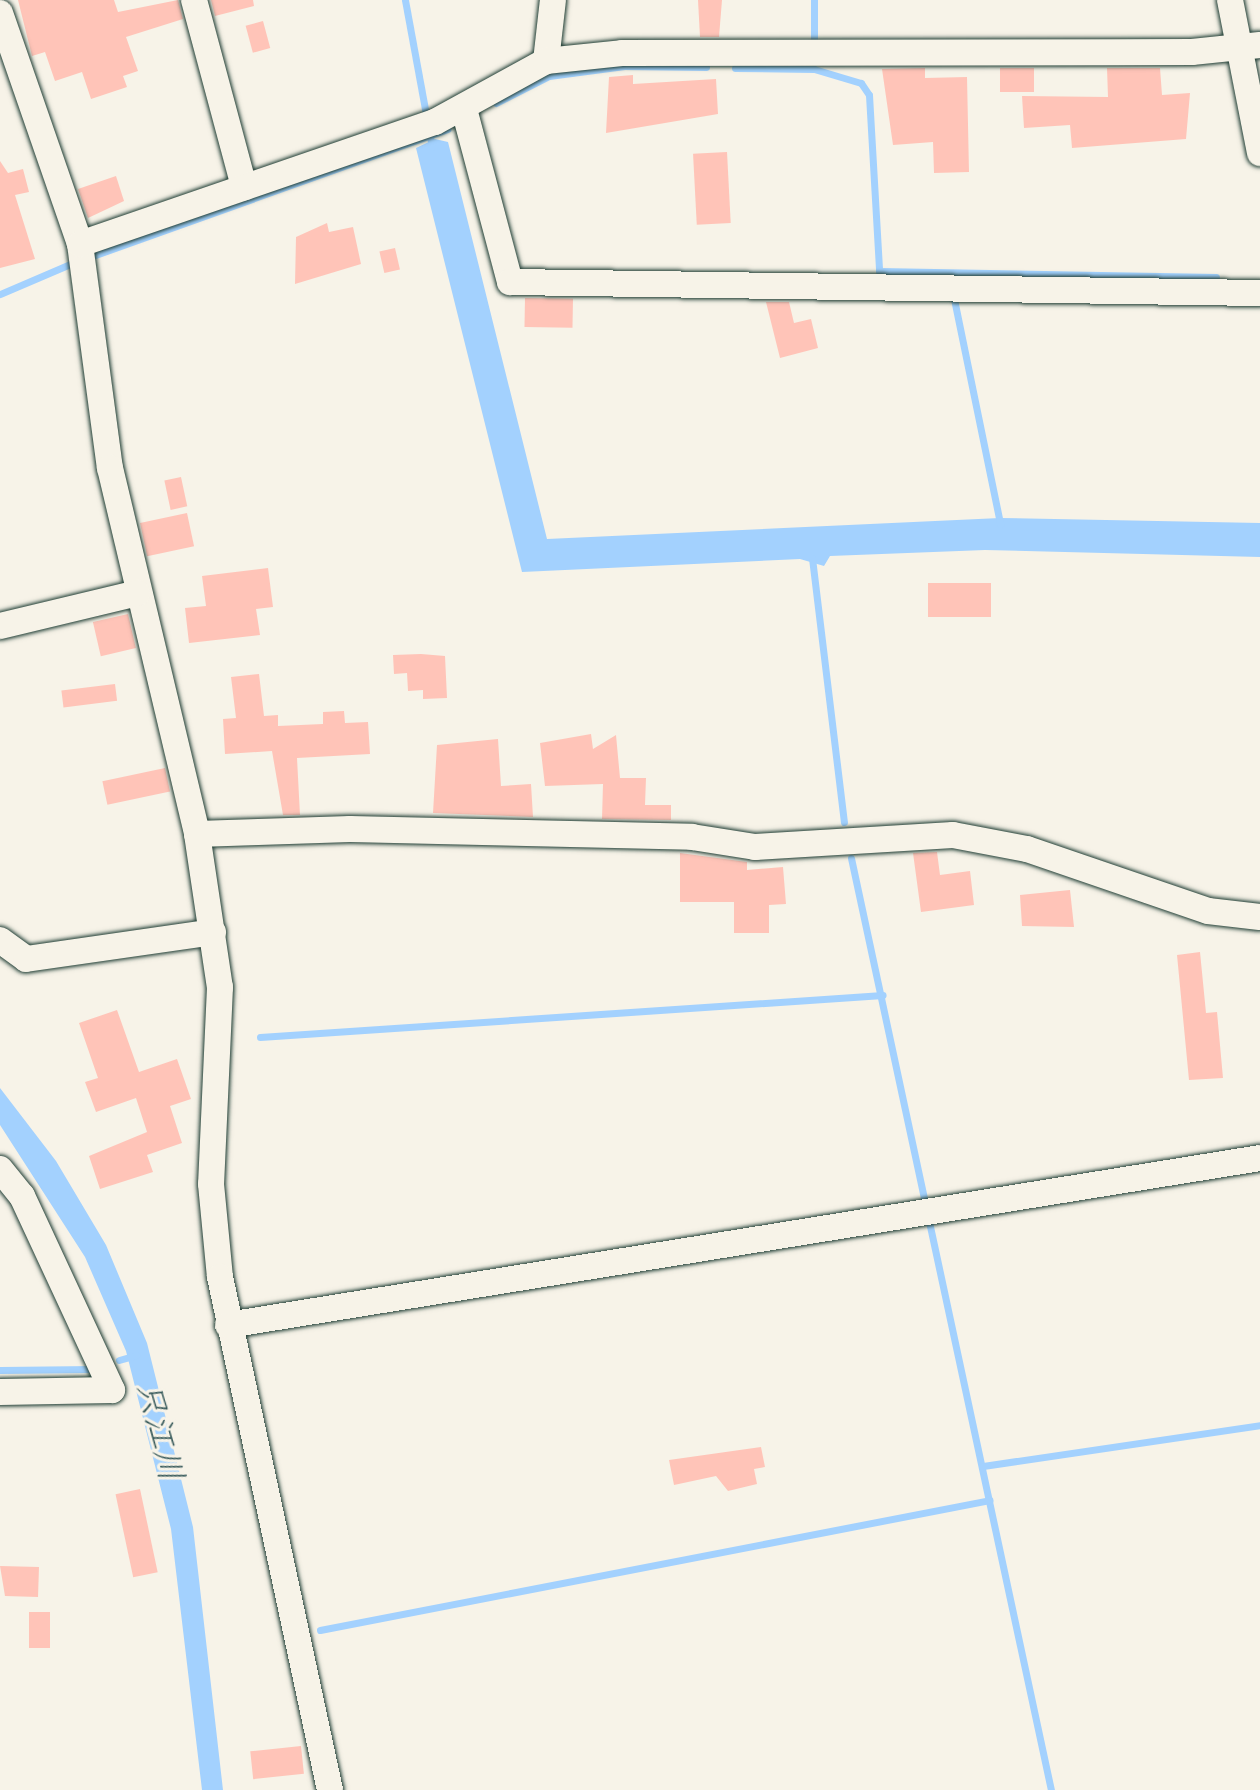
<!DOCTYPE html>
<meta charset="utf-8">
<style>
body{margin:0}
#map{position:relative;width:1260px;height:1790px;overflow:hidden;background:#f7f3e8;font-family:"Indie Flower","Klee One",sans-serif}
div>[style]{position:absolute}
.water>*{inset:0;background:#a3d1fe}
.stream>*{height:7px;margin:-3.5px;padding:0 3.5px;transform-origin:3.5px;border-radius:3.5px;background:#a3d1fe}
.building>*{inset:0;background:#ffc4b8;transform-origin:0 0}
.roads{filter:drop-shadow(0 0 2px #1f3d34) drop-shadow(0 0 2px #1f3d34)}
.minor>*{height:26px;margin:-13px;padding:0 13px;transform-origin:13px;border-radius:13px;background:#f7f3e8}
span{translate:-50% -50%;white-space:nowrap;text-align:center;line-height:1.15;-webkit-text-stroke:6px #f7f3e8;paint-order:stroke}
.water-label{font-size:34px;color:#395b5c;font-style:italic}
</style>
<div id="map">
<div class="water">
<i style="clip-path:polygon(435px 139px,448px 142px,547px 539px,1000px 518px,1260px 523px,1260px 557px,985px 550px,830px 556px,824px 566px,800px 559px,522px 572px,416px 148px)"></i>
<i style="clip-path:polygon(0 1088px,56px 1161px,106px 1245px,147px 1343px,193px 1527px,223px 1790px,202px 1790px,171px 1529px,126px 1351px,85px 1257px,0 1125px)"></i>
</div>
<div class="stream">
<i style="left:405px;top:0;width:149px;rotate:79.6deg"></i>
<i style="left:814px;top:41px;width:41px;rotate:-90deg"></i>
<i style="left:735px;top:68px;width:79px;rotate:0.7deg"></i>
<i style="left:814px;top:69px;width:49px;rotate:16.6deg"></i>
<i style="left:861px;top:83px;width:14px;rotate:56deg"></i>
<i style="left:869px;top:95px;width:176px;rotate:86.7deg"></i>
<i style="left:879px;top:271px;width:337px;rotate:1deg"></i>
<i style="left:496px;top:103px;width:59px;rotate:-27deg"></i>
<i style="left:549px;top:76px;width:76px;rotate:-7.6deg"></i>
<i style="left:624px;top:66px;width:82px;rotate:0.7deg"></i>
<i style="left:87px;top:258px;width:383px;rotate:-19.7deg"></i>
<i style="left:0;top:294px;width:82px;rotate:-23.1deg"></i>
<i style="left:954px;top:299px;width:230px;rotate:78.4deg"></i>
<i style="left:812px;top:558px;width:266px;rotate:83.1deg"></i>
<i style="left:851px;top:858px;width:953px;rotate:77.89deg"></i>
<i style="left:260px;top:1037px;width:624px;rotate:-3.86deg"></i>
<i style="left:119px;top:1360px;width:18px;rotate:-16deg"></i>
<i style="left:0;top:1370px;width:94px;rotate:-0.6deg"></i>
<i style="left:983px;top:1466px;width:280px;rotate:-8.4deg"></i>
<i style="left:320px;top:1630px;width:682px;rotate:-10.98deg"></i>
</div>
<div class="building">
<i style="clip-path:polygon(18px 0,114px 0,118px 12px,178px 0,183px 19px,126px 37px,138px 71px,123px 76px,127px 87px,91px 99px,82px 72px,55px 81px,45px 52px,32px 56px)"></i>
<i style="clip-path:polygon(211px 0,253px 0,254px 6px,215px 16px)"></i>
<i style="clip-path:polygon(698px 0,722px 0,719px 37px,700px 37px)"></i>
<i style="left:263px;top:21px;width:28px;height:18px;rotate:75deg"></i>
<i style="clip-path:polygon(925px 68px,925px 78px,967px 77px,969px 172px,934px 173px,933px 142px,893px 145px,882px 69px)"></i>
<i style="left:1000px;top:68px;width:34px;height:24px"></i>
<i style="clip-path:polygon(1107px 68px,1160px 68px,1162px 95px,1190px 93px,1186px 139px,1072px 148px,1070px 125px,1024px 128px,1022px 96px,1108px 97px)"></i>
<i style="clip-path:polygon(633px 75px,633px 84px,716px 79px,718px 114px,606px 133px,609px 77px)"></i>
<i style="left:727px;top:152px;width:71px;height:34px;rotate:87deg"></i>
<i style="clip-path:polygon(0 161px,8px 173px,23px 169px,29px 192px,15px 195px,35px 259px,0 268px)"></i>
<i style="clip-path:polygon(116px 176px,124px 201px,88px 218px,78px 189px)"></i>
<i style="clip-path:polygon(327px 223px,329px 232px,353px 227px,361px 264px,295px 284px,296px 237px)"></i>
<i style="left:395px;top:248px;width:22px;height:16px;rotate:77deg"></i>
<i style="left:525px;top:298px;width:48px;height:29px;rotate:1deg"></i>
<i style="clip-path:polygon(766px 302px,789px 302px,794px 323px,811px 319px,818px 348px,780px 358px)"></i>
<i style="left:181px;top:477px;width:30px;height:17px;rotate:78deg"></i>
<i style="left:187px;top:513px;width:34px;height:48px;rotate:78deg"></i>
<i style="clip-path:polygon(268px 568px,273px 607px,256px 609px,260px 635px,189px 643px,185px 608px,206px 606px,202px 576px)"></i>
<i style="left:928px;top:583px;width:63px;height:34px"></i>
<i style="left:128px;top:614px;width:35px;height:36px;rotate:77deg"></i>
<i style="clip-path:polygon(421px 654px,445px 656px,447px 698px,423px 699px,423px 690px,408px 691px,407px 673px,394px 674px,393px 655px)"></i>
<i style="clip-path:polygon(259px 674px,264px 716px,278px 715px,278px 726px,323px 724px,323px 712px,344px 711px,345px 723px,368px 722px,370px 754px,297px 758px,300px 815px,283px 815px,272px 751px,225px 754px,223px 719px,236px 718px,231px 677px)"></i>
<i style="left:115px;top:684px;width:17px;height:54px;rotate:83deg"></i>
<i style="clip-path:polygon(591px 734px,593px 749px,616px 735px,620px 778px,646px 778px,645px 805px,671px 805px,671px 820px,602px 819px,603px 784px,545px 786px,540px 743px)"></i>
<i style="clip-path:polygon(498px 739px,501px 786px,531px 784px,533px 817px,433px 813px,437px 745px)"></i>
<i style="left:165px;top:768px;width:24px;height:64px;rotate:78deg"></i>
<i style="clip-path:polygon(937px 852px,940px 875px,970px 871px,974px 905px,921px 912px,913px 853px)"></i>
<i style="clip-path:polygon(680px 853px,747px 862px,747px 870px,783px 867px,786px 904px,769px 905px,769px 933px,734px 933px,734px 902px,680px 902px)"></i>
<i style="clip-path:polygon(1070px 890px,1074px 927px,1022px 926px,1020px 895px)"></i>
<i style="clip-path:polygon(1200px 952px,1206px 1013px,1217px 1012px,1223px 1078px,1189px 1080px,1177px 955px)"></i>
<i style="clip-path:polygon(117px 1010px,139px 1072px,177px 1059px,191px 1099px,170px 1106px,182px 1143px,147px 1155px,153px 1172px,100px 1189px,89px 1156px,147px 1132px,136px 1098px,96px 1112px,85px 1082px,98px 1078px,79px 1023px)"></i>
<i style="clip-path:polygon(761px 1447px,765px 1467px,754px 1469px,757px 1484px,728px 1491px,716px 1476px,674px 1485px,669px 1460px)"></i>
<i style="left:140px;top:1489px;width:85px;height:25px;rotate:78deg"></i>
<i style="clip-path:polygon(0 1566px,39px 1567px,38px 1597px,5px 1596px)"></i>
<i style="left:29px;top:1612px;width:21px;height:36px"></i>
<i style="left:301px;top:1746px;width:28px;height:51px;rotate:84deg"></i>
</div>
<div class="roads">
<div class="minor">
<i style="left:194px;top:0;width:194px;rotate:75deg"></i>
<i style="left:1230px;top:0;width:156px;rotate:78.9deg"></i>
<i style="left:0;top:13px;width:244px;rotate:70.9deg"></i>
<i style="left:80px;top:244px;width:226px;rotate:82.4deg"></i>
<i style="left:110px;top:468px;width:376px;rotate:76.6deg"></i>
<i style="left:197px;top:834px;width:155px;rotate:81.5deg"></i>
<i style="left:220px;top:987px;width:197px;rotate:92.6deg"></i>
<i style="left:211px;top:1184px;width:93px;rotate:84.5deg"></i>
<i style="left:220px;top:1277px;width:525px;rotate:77.9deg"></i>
<i style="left:546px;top:61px;width:61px;rotate:-83.5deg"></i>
<i style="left:464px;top:109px;width:179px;rotate:75.1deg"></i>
<i style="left:510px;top:282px;width:750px;rotate:0.84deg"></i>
<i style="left:80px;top:244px;width:375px;rotate:-19deg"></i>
<i style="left:435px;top:122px;width:127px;rotate:-28.8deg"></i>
<i style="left:546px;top:61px;width:76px;rotate:-6deg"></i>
<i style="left:622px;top:53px;width:570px;rotate:-0.1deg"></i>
<i style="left:1192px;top:52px;width:68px;rotate:-5.9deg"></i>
<i style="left:0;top:626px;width:141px;rotate:-13.5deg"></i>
<i style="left:197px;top:834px;width:153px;rotate:-1.9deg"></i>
<i style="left:350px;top:829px;width:342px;rotate:1.3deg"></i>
<i style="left:692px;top:837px;width:64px;rotate:9deg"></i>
<i style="left:755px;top:847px;width:198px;rotate:-3.5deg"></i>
<i style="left:953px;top:835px;width:75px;rotate:10.7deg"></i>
<i style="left:1027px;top:849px;width:191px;rotate:18.9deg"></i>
<i style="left:1208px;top:911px;width:52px;rotate:6.6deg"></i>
<i style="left:0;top:940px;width:32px;rotate:36deg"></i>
<i style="left:26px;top:959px;width:189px;rotate:-8.2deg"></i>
<i style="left:0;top:1169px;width:35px;rotate:51deg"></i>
<i style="left:22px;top:1196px;width:214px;rotate:65.1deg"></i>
<i style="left:112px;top:1390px;width:112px;rotate:179deg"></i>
<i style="left:228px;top:1325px;width:1045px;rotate:-9.19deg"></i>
</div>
</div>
<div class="water-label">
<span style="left:157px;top:1432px;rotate:76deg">只江川</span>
</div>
</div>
